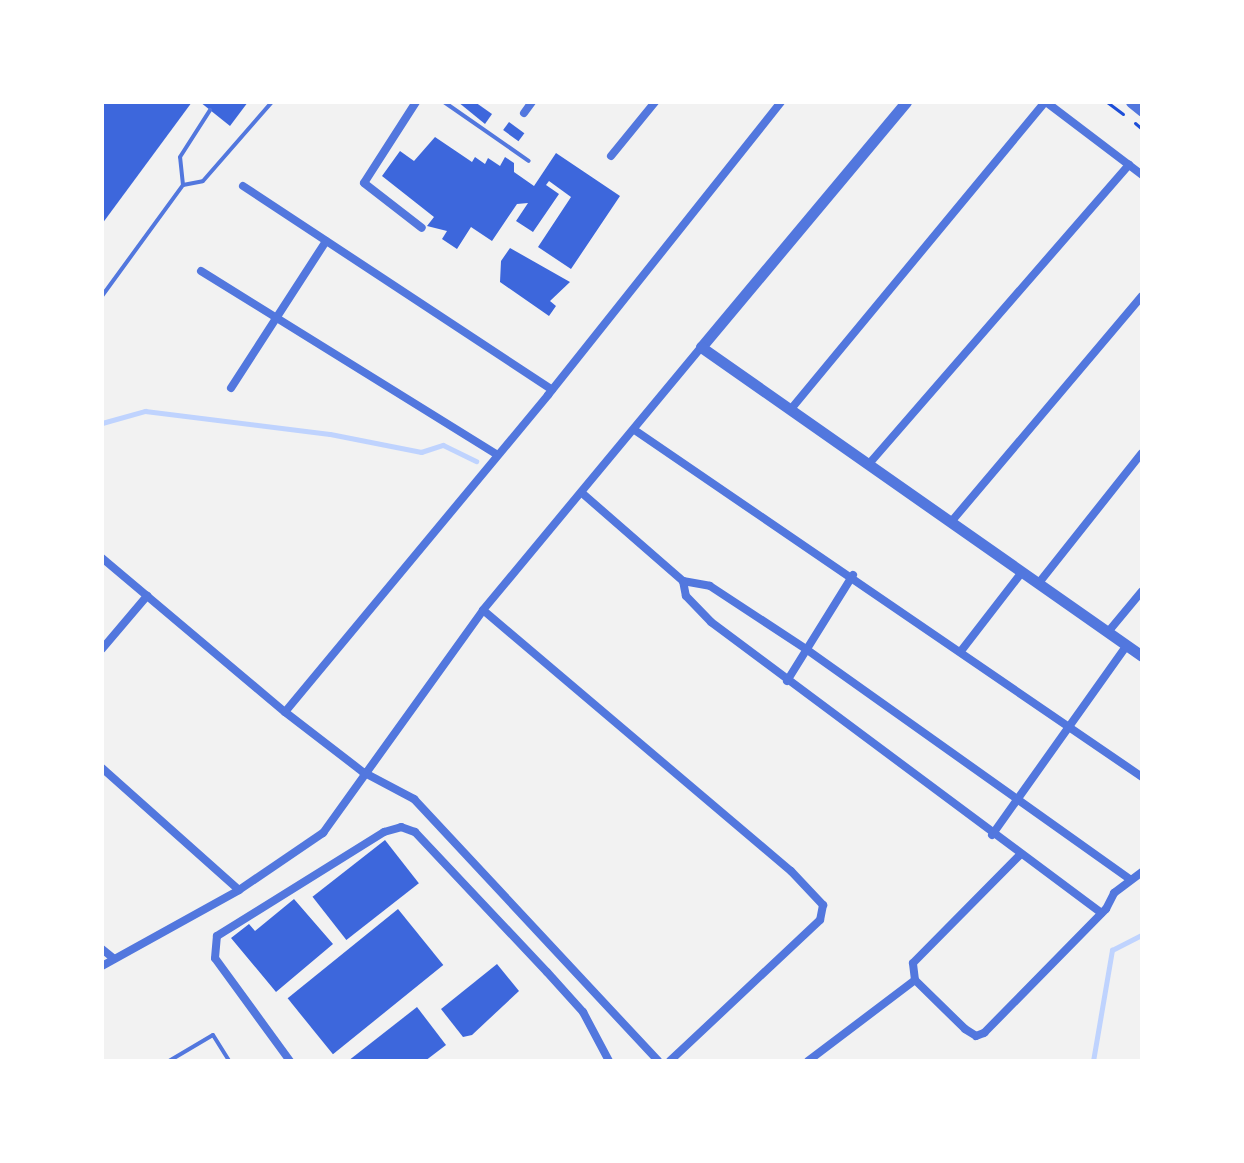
<!DOCTYPE html>
<style>
body{margin:0}
#map{position:relative;width:1244px;height:1163px;overflow:hidden;background:#f2f2f2;font-family:Signika,sans-serif}
div>[style]{position:absolute}
.stream>*{height:5px;margin:-2.5px;padding:0 2.5px;transform-origin:2.5px;border-radius:2.5px;background:#bfd3fe}
.building>*{inset:0;background:#3d67dc;transform-origin:0 0}
.path>*{height:3px;margin:-1.5px;padding:0 1.5px;transform-origin:1.5px;border-radius:1.5px;background:#1d4ed8}
.service>*{height:4px;margin:-2px;padding:0 2px;transform-origin:2px;border-radius:2px;background:#5277de}
.minor>*{height:8px;margin:-4px;padding:0 4px;transform-origin:4px;border-radius:4px;background:#5277de}
.tertiary>*{height:11px;margin:-5.5px;padding:0 5.5px;transform-origin:5.5px;border-radius:5.5px;background:#5277de}
span{translate:-50% -50%;white-space:nowrap;text-align:center;line-height:1.15;-webkit-text-stroke:7px #fff;paint-order:stroke}
.frame{position:absolute;inset:0;border:104px solid #fff;pointer-events:none}
</style>
<div id="map">
<div class="stream">
<i style="left:102px;top:423px;width:45px;rotate:-15.6deg"></i>
<i style="left:145px;top:411px;width:186px;rotate:7.1deg"></i>
<i style="left:330px;top:434px;width:93px;rotate:11.2deg"></i>
<i style="left:421px;top:452px;width:23px;rotate:-18deg"></i>
<i style="left:443px;top:445px;width:37px;rotate:26deg"></i>
<i style="left:1093px;top:1061px;width:113px;rotate:-80.3deg"></i>
<i style="left:1112px;top:950px;width:34px;rotate:-27deg"></i>
</div>
<div class="building">
<i style="clip-path:polygon(102px 102px,192px 102px,102px 224px)"></i>
<i style="clip-path:polygon(200px 102px,248px 102px,230px 126px)"></i>
<i style="clip-path:polygon(458px 102px,475px 102px,492px 114px,485px 124px)"></i>
<i style="left:509px;top:122px;width:19px;height:10px;rotate:36deg"></i>
<i style="clip-path:polygon(435px 137px,472px 162px,475px 157px,485px 164px,488px 158px,500px 166px,505px 157px,514px 163px,514px 172px,534px 186px,556px 153px,620px 196px,571px 269px,538px 247px,571px 197px,549px 181px,546px 185px,559px 194px,533px 232px,516px 221px,528px 203px,517px 204px,492px 241px,471px 227px,457px 249px,442px 239px,447px 231px,427px 226px,434px 217px,382px 176px,400px 151px,414px 161px)"></i>
<i style="clip-path:polygon(510px 248px,570px 282px,550px 301px,556px 306px,549px 316px,500px 282px,501px 261px)"></i>
<i style="left:385px;top:840px;width:55px;height:92px;rotate:52deg"></i>
<i style="clip-path:polygon(294px 899px,333px 944px,276px 992px,231px 938px,249px 924px,255px 931px)"></i>
<i style="left:398px;top:909px;width:72px;height:142px;rotate:51deg"></i>
<i style="clip-path:polygon(497px 964px,519px 991px,472px 1035px,463px 1037px,441px 1009px)"></i>
<i style="clip-path:polygon(417px 1007px,446px 1045px,425px 1061px,348px 1061px)"></i>
</div>
<div class="path">
<i style="left:1107px;top:102px;width:20px;rotate:37deg"></i>
<i style="left:1135px;top:123px;width:9px;rotate:41deg"></i>
</div>
<div class="service">
<i style="left:444px;top:102px;width:103px;rotate:34.8deg"></i>
<i style="left:183px;top:185px;width:20px;rotate:-11deg"></i>
<i style="left:203px;top:181px;width:105px;rotate:-48.9deg"></i>
<i style="left:183px;top:185px;width:28px;rotate:-96deg"></i>
<i style="left:180px;top:157px;width:56px;rotate:-57.4deg"></i>
<i style="left:102px;top:296px;width:137px;rotate:-53.9deg"></i>
<i style="left:169px;top:1061px;width:51px;rotate:-30.6deg"></i>
<i style="left:213px;top:1035px;width:31px;rotate:58deg"></i>
</div>
<div class="minor">
<i style="left:416px;top:102px;width:96px;rotate:122.7deg"></i>
<i style="left:364px;top:183px;width:73px;rotate:37.8deg"></i>
<i style="left:1046px;top:102px;width:121px;rotate:37.2deg"></i>
<i style="left:524px;top:113px;width:14px;rotate:-54deg"></i>
<i style="left:611px;top:156px;width:70px;rotate:-50.8deg"></i>
<i style="left:243px;top:186px;width:370px;rotate:33.4deg"></i>
<i style="left:201px;top:271px;width:346px;rotate:31.8deg"></i>
<i style="left:231px;top:388px;width:175px;rotate:-57.1deg"></i>
<i style="left:791px;top:409px;width:398px;rotate:-50.4deg"></i>
<i style="left:636px;top:431px;width:613px;rotate:34.36deg"></i>
<i style="left:868px;top:465px;width:398px;rotate:-49deg"></i>
<i style="left:582px;top:493px;width:134px;rotate:41.1deg"></i>
<i style="left:683px;top:581px;width:27px;rotate:10deg"></i>
<i style="left:710px;top:586px;width:115px;rotate:33.3deg"></i>
<i style="left:806px;top:649px;width:397px;rotate:35.4deg"></i>
<i style="left:951px;top:522px;width:296px;rotate:-49.8deg"></i>
<i style="left:102px;top:558px;width:239px;rotate:40.1deg"></i>
<i style="left:285px;top:712px;width:98px;rotate:37.6deg"></i>
<i style="left:363px;top:772px;width:58px;rotate:27.9deg"></i>
<i style="left:414px;top:799px;width:358px;rotate:47deg"></i>
<i style="left:683px;top:581px;width:15px;rotate:79deg"></i>
<i style="left:686px;top:596px;width:36px;rotate:46deg"></i>
<i style="left:711px;top:622px;width:487px;rotate:36.7deg"></i>
<i style="left:1038px;top:584px;width:167px;rotate:-51.6deg"></i>
<i style="left:483px;top:610px;width:404px;rotate:40.3deg"></i>
<i style="left:791px;top:871px;width:47px;rotate:46.7deg"></i>
<i style="left:823px;top:905px;width:15px;rotate:101deg"></i>
<i style="left:820px;top:920px;width:206px;rotate:136.8deg"></i>
<i style="left:1108px;top:632px;width:53px;rotate:-50.3deg"></i>
<i style="left:102px;top:649px;width:70px;rotate:-49.7deg"></i>
<i style="left:961px;top:651px;width:100px;rotate:-52.3deg"></i>
<i style="left:787px;top:681px;width:125px;rotate:-58.1deg"></i>
<i style="left:285px;top:712px;width:412px;rotate:-50.3deg"></i>
<i style="left:548px;top:395px;width:374px;rotate:-51.5deg"></i>
<i style="left:102px;top:768px;width:183px;rotate:41.7deg"></i>
<i style="left:992px;top:835px;width:233px;rotate:-54.6deg"></i>
<i style="left:102px;top:949px;width:14px;rotate:39deg"></i>
<i style="left:102px;top:966px;width:157px;rotate:-29deg"></i>
<i style="left:239px;top:890px;width:102px;rotate:-34.2deg"></i>
<i style="left:323px;top:833px;width:274px;rotate:-54.3deg"></i>
<i style="left:483px;top:610px;width:342px;rotate:-50.3deg"></i>
<i style="left:915px;top:980px;width:17px;rotate:-97deg"></i>
<i style="left:913px;top:963px;width:151px;rotate:-45.3deg"></i>
<i style="left:290px;top:1061px;width:127px;rotate:-126.1deg"></i>
<i style="left:215px;top:958px;width:22px;rotate:-85deg"></i>
<i style="left:217px;top:936px;width:197px;rotate:-31.9deg"></i>
<i style="left:384px;top:832px;width:18px;rotate:-16deg"></i>
<i style="left:401px;top:827px;width:15px;rotate:20deg"></i>
<i style="left:415px;top:832px;width:192px;rotate:46.7deg"></i>
<i style="left:547px;top:972px;width:54px;rotate:48deg"></i>
<i style="left:583px;top:1012px;width:55px;rotate:62deg"></i>
<i style="left:808px;top:1061px;width:134px;rotate:-37.1deg"></i>
<i style="left:915px;top:980px;width:70px;rotate:44.4deg"></i>
<i style="left:965px;top:1029px;width:13px;rotate:32deg"></i>
<i style="left:976px;top:1036px;width:9px;rotate:-21deg"></i>
<i style="left:984px;top:1033px;width:174px;rotate:-45.5deg"></i>
<i style="left:1106px;top:909px;width:18px;rotate:-63deg"></i>
<i style="left:1114px;top:893px;width:35px;rotate:-37deg"></i>
</div>
<div class="tertiary">
<i style="left:906px;top:102px;width:319px;rotate:129.9deg"></i>
<i style="left:701px;top:347px;width:538px;rotate:35.02deg"></i>
<i style="left:1131px;top:102px;width:14px;rotate:39deg"></i>
</div>
<div class="frame"></div>
</div>
